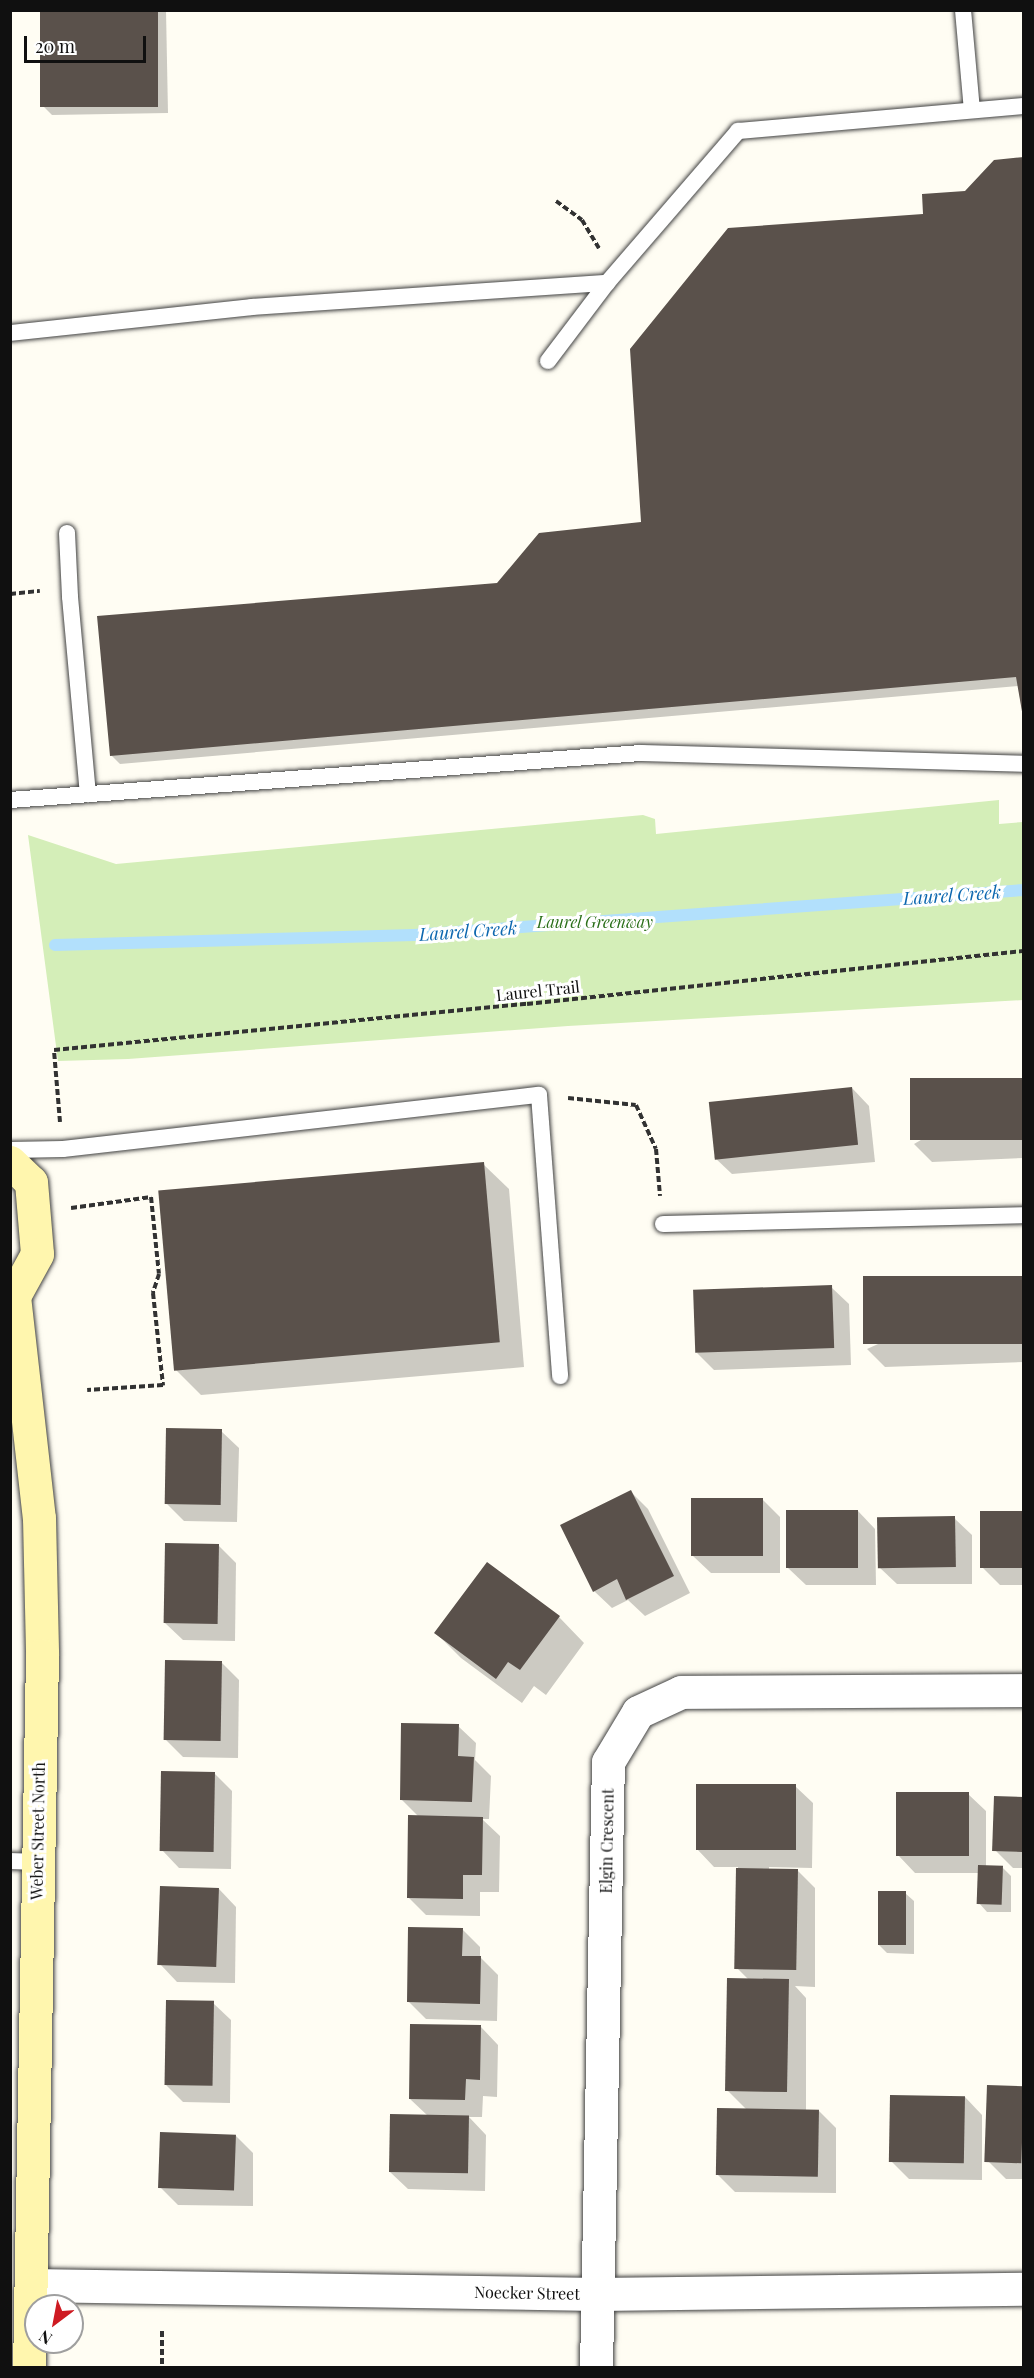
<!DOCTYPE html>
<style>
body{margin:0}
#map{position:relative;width:1034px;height:2378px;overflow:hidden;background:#fffdf3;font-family:"Playfair Display",serif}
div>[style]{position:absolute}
.green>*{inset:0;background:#d4eeb8}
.shadow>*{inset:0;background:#0003}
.stream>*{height:12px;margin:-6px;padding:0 6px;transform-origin:6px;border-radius:6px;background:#b2e0fc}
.building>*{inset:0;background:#5a514b;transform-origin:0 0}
.path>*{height:4px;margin-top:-2px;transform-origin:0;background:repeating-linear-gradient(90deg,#323232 0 6px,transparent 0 9px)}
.roads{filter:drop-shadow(0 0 2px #434343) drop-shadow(0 0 2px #434343)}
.service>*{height:16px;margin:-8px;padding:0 8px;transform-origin:8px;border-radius:8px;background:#fff}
.minor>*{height:33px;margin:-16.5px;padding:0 16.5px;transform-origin:16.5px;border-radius:16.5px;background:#fff}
.secondary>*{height:33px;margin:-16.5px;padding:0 16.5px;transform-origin:16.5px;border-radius:16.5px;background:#fff6ae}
span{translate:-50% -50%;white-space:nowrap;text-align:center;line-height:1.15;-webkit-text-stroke:6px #fff;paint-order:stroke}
.park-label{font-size:16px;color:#2a6f19;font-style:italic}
.street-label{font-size:16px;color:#101010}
.water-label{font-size:18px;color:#0c67af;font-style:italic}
.frame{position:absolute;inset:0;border:12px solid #101010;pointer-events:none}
.north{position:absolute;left:24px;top:2294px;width:60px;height:60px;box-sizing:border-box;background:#fff;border:2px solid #9f9f9f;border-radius:50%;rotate:212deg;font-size:16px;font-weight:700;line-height:24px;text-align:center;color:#101010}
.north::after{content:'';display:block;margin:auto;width:21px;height:27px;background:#ce1a22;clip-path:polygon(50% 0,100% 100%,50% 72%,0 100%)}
.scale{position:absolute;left:24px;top:36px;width:122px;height:27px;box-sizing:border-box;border:3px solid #101010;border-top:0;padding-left:8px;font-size:18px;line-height:21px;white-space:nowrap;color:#101010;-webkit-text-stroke:4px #fff;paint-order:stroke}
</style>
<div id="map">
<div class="green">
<i style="clip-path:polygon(999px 800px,999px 824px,1023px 822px,1023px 1000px,568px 1026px,128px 1059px,58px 1061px,28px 835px,116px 864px,643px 815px,655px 819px,656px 834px)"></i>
</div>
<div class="shadow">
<i style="clip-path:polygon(42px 10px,166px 10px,168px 113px,52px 115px,43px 106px)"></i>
<i style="clip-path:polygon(1024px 158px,1024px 722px,1018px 686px,120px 764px,111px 755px,498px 584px,643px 524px,924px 216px)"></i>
<i style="clip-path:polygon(1024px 1080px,1024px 1158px,932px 1162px,914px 1144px)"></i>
<i style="clip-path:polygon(852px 1088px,869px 1106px,875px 1162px,732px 1174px,714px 1157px)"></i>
<i style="clip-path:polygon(483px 1164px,509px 1189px,524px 1367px,201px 1395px,176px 1370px)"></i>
<i style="clip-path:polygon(1024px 1278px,1024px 1362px,885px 1367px,867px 1349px)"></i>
<i style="clip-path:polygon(831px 1287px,849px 1304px,851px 1365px,714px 1370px,697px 1353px)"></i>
<i style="clip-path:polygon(221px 1431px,239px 1448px,237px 1522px,184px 1521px,167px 1504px)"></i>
<i style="clip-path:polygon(631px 1492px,648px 1509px,690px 1593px,645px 1616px,628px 1600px,612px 1608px,594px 1591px)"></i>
<i style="clip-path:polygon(762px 1499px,780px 1517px,780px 1573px,711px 1573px,693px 1556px)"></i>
<i style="clip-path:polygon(858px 1511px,875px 1529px,876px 1585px,806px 1585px,788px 1568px)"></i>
<i style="clip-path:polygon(1024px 1513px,1024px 1585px,1000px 1585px,982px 1567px)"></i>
<i style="clip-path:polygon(954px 1518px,972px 1535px,972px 1584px,897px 1584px,879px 1567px)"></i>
<i style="clip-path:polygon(218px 1545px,236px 1563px,235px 1641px,183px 1640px,165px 1623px)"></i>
<i style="clip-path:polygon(487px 1564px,559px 1617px,584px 1643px,546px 1695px,534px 1686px,522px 1703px,461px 1658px,436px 1633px)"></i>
<i style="clip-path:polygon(222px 1663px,239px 1680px,238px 1758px,183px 1757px,165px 1739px)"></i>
<i style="clip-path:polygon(458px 1726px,476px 1743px,475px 1760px,491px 1776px,489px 1819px,482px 1819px,500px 1836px,499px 1892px,480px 1892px,480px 1916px,426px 1915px,408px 1897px,419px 1817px,402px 1800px)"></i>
<i style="clip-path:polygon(214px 1773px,232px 1791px,231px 1869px,179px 1868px,162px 1850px)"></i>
<i style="clip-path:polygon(795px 1786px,813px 1803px,812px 1868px,769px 1867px,769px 1870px,798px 1871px,815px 1888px,815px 1987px,795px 1986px,806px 1998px,806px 2110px,819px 2111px,836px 2128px,836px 2193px,735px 2192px,718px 2175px,747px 2110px,728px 2091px,749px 1980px,737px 1968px,738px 1867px,714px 1867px,697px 1849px)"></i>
<i style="clip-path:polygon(968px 1794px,986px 1811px,986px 1867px,1002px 1867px,1011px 1876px,1011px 1912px,987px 1912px,979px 1903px,979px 1873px,915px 1873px,898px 1855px)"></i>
<i style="clip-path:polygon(1024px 1798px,1024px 1868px,1013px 1868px,995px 1850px)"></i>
<i style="clip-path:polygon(219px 1889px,236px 1907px,235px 1983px,177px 1982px,160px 1964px)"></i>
<i style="clip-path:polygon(905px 1893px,914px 1901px,914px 1954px,887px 1953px,879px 1945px)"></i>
<i style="clip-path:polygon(462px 1929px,480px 1947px,480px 1957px,498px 1975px,497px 2021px,426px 2019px,409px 2002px)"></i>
<i style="clip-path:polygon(213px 2003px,231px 2020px,230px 2103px,183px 2102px,166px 2085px)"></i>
<i style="clip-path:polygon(481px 2027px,498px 2045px,497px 2097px,483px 2096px,482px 2117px,469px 2117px,486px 2135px,485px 2191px,408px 2189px,390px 2172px,428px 2116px,410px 2099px)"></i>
<i style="clip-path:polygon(1024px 2087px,1024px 2179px,1006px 2179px,988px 2161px)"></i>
<i style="clip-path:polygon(965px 2097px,982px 2115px,982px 2180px,909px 2179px,891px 2161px)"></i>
<i style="clip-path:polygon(236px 2136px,253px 2153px,253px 2206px,178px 2205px,160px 2187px)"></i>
</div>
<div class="stream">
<i style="left:55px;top:945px;width:359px;rotate:-1.6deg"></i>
<i style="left:414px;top:935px;width:612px;rotate:-4.22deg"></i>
</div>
<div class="building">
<i style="left:40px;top:10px;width:118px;height:97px"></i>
<i style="clip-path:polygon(1024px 157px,1024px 723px,1016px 677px,110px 756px,97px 616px,497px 583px,539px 533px,641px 522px,630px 349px,728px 228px,923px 214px,922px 194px,965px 191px,994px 160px)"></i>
<i style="left:1024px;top:1078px;width:62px;height:114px;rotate:90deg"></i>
<i style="left:852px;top:1087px;width:58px;height:144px;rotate:84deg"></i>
<i style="left:484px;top:1162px;width:181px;height:327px;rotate:85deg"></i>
<i style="left:1024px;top:1276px;width:68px;height:161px;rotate:90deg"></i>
<i style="left:832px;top:1285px;width:63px;height:139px;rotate:88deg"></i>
<i style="left:166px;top:1428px;width:56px;height:76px;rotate:1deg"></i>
<i style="clip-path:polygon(631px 1490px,674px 1576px,626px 1600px,617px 1579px,593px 1592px,560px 1525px)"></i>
<i style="left:691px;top:1498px;width:72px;height:58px"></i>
<i style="left:786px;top:1510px;width:72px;height:58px"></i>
<i style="left:1024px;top:1511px;width:57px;height:44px;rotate:90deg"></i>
<i style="left:955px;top:1516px;width:51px;height:78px;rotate:89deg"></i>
<i style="left:165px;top:1543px;width:54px;height:80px;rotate:1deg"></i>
<i style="clip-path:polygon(487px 1562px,560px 1616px,520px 1670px,508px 1662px,496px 1679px,434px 1633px)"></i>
<i style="left:165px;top:1660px;width:57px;height:80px;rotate:1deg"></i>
<i style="clip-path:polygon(401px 1723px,459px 1724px,458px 1756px,474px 1757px,472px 1802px,400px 1800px)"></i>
<i style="left:161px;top:1771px;width:54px;height:80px;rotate:1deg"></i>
<i style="left:696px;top:1784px;width:100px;height:66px"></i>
<i style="left:896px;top:1792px;width:73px;height:64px"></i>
<i style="left:994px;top:1796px;width:30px;height:55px;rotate:2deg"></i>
<i style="clip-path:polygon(408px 1815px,483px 1817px,482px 1875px,463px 1875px,463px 1899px,407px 1898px)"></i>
<i style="left:978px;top:1865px;width:25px;height:39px;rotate:2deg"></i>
<i style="left:736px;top:1868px;width:62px;height:101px;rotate:1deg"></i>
<i style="left:160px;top:1886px;width:59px;height:79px;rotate:2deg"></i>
<i style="left:878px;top:1891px;width:28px;height:54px"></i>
<i style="clip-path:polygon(408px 1927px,463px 1928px,462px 1956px,481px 1956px,480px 2004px,407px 2002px)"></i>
<i style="left:727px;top:1978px;width:62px;height:113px;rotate:1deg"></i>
<i style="left:166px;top:2000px;width:48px;height:85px;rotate:1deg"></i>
<i style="clip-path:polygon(410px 2024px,481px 2025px,480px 2080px,466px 2079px,465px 2100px,409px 2099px)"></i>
<i style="left:987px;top:2085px;width:37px;height:77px;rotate:2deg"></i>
<i style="left:890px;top:2095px;width:75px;height:67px;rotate:1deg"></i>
<i style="left:717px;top:2108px;width:102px;height:67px;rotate:1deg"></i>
<i style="left:390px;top:2114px;width:79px;height:58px;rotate:1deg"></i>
<i style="left:160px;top:2132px;width:76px;height:56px;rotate:2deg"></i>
</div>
<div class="path">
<i style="left:556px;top:201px;width:32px;rotate:36deg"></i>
<i style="left:582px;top:220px;width:33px;rotate:59deg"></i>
<i style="left:10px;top:594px;width:30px;rotate:-6deg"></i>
<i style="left:568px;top:1098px;width:68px;rotate:5.9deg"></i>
<i style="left:636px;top:1105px;width:48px;rotate:65.6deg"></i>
<i style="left:656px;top:1149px;width:47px;rotate:85.1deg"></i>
<i style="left:60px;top:1122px;width:72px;rotate:-94.8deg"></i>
<i style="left:54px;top:1050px;width:475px;rotate:-5.6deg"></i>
<i style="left:527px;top:1004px;width:500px;rotate:-6.1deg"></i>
<i style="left:71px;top:1208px;width:81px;rotate:-7.8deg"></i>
<i style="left:151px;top:1197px;width:77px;rotate:84.1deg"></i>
<i style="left:159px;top:1274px;width:20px;rotate:108deg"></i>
<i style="left:153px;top:1293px;width:93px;rotate:83.8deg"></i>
<i style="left:163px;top:1385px;width:76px;rotate:176.2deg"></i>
<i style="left:162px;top:2331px;width:37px;rotate:90deg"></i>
</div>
<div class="roads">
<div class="service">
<i style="left:963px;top:10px;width:100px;rotate:84.9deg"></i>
<i style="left:10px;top:333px;width:243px;rotate:-6.1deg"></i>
<i style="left:252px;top:307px;width:356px;rotate:-3.9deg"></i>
<i style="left:548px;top:361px;width:98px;rotate:-52.9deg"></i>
<i style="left:607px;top:283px;width:201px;rotate:-49.2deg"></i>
<i style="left:738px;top:131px;width:287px;rotate:-5deg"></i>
<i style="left:67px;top:533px;width:64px;rotate:87.3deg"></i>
<i style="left:70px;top:597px;width:198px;rotate:84.8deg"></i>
<i style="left:10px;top:800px;width:633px;rotate:-4.26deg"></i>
<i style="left:641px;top:753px;width:383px;rotate:1.6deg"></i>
<i style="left:10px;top:1150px;width:53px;rotate:-1.1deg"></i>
<i style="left:63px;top:1149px;width:479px;rotate:-6.5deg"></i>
<i style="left:539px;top:1095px;width:282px;rotate:85.7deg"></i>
<i style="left:663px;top:1224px;width:361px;rotate:-1.4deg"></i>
<i style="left:10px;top:1861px;width:28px;rotate:2deg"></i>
</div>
<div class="minor">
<i style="left:31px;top:2285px;width:566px;rotate:0.91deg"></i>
<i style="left:597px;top:2294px;width:427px;rotate:-0.7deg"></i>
<i style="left:596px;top:2368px;width:606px;rotate:-88.87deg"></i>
<i style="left:608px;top:1762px;width:58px;rotate:-59deg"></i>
<i style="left:638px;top:1712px;width:47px;rotate:-24.9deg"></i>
<i style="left:681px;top:1692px;width:343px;rotate:-0.3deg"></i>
</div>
<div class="secondary">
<i style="left:10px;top:1162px;width:29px;rotate:44deg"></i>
<i style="left:31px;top:1182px;width:72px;rotate:85.2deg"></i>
<i style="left:37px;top:1254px;width:48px;rotate:118.7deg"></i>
<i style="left:10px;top:1291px;width:6px;rotate:51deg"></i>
<i style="left:14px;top:1296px;width:223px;rotate:83.6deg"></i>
<i style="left:39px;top:1518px;width:137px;rotate:88.7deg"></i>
<i style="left:42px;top:1655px;width:713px;rotate:91.04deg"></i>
</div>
</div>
<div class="park-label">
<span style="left:595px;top:922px">Laurel Greenway</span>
</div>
<div class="street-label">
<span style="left:538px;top:991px;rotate:-6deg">Laurel Trail</span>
<span style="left:38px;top:1831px;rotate:-89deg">Weber Street North</span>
<span style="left:607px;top:1841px;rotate:-89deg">Elgin Crescent</span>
<span style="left:527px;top:2293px;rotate:1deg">Noecker Street</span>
</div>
<div class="water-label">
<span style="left:952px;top:895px;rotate:-4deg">Laurel Creek</span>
<span style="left:468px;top:931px;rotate:-4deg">Laurel Creek</span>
</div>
<div class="frame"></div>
<div class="north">N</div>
<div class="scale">20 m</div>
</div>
